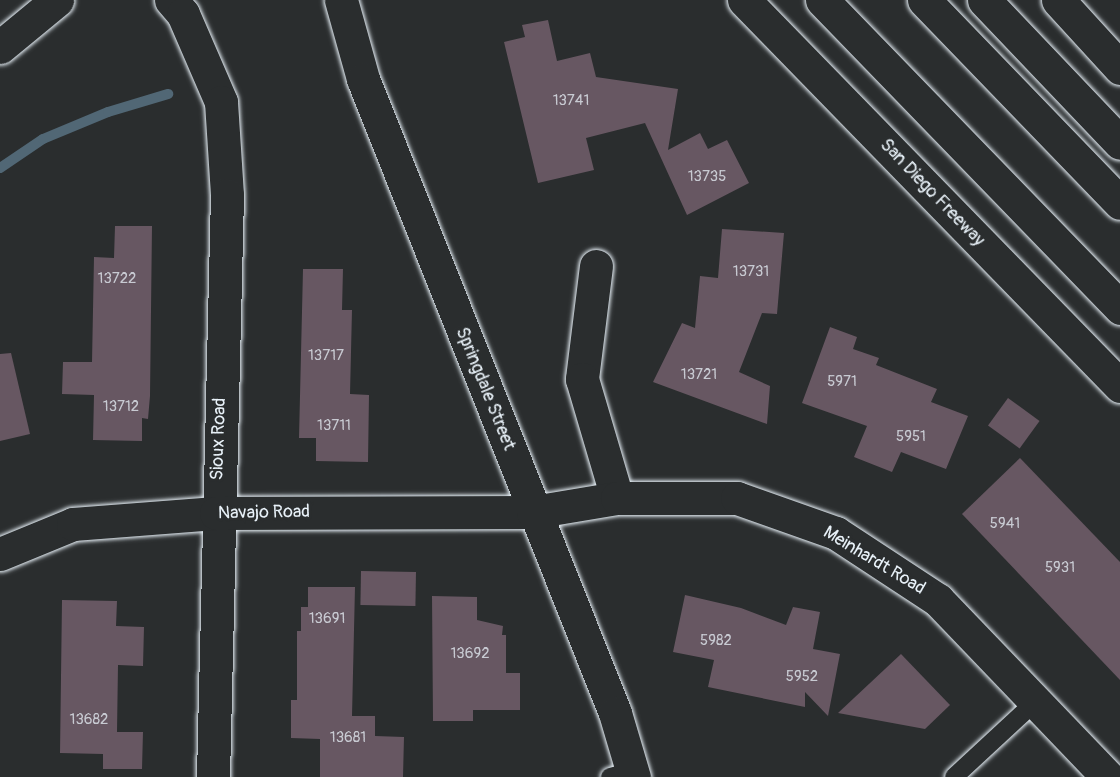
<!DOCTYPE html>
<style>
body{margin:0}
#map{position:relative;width:1120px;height:777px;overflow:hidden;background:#2a2d2e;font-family:Pangolin,sans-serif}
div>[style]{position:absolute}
.stream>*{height:10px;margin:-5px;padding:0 5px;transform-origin:5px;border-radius:5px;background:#516775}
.building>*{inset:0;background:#675762;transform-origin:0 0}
.roads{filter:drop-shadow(0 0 2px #e8f1f8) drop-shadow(0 0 2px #e8f1f8)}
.service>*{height:18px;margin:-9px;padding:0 9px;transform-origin:9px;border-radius:9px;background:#2a2d2e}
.minor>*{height:33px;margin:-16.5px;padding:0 16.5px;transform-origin:16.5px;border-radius:16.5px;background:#2a2d2e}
.secondary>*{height:33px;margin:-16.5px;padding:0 16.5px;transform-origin:16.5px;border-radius:16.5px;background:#2a2d2e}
.motorway>*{height:33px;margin:-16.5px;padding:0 16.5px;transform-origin:16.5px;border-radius:16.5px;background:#2a2d2e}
span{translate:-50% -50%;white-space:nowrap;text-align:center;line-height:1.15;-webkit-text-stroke:6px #2a2d2e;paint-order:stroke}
.number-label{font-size:15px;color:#c8cad2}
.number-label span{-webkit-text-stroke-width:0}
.street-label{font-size:18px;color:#e8f1f8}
</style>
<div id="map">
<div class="stream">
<i style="left:0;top:168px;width:52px;rotate:-34deg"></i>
<i style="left:43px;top:139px;width:70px;rotate:-22.6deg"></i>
<i style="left:108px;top:112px;width:63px;rotate:-16.7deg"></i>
</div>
<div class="building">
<i style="clip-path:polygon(548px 20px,557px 61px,590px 53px,596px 77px,678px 89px,668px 150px,700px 133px,708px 149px,727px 140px,749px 183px,687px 215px,645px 123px,586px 138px,594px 170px,538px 183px,504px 42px,525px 37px,522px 25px)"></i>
<i style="clip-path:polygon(115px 226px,152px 226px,150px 396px,148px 419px,142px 418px,142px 441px,93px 440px,94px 395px,62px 394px,63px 362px,92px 362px,94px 257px,114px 258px)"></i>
<i style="clip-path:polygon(722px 229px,784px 233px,777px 314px,762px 313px,739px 372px,770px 386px,767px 424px,653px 382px,682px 323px,695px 328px,700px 276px,718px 278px)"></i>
<i style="clip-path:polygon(303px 269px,343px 269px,342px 310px,352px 310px,350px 394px,369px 395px,368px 462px,316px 461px,316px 438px,299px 438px)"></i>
<i style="clip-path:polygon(830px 327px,857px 337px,853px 349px,879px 358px,876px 365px,937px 389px,931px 402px,968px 416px,946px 469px,901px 452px,892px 472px,854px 457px,867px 426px,802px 403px)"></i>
<i style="clip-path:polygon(11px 353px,30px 434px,0 441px,0 354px)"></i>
<i style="left:1008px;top:398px;width:39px;height:34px;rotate:36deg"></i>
<i style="clip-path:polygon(1020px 458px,1120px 562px,1120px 680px,962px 514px)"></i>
<i style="left:361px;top:571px;width:55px;height:34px;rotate:1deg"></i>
<i style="clip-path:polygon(308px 587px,355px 587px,352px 716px,375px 716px,375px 736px,404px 737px,403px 777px,320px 777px,320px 739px,291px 738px,291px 700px,297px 700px,297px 631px,301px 631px,301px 607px,308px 607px)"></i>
<i style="clip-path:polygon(685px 595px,741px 608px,786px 625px,793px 607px,820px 612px,813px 649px,840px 654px,828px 716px,805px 692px,805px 707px,708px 687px,714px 660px,673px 652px)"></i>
<i style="clip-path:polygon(432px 596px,477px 597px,477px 620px,503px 626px,502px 635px,506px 635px,506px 673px,520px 673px,520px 710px,473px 710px,473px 721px,433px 721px)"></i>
<i style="clip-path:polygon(62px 600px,117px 601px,116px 626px,144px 627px,143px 666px,118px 665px,117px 732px,143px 732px,142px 769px,103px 769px,103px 754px,60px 753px)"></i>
<i style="clip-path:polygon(901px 654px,950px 705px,925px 729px,838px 713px)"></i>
</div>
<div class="roads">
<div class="service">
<i style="left:610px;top:777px;width:24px;rotate:-15deg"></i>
<i style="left:954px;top:777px;width:110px;rotate:-42.8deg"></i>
</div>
<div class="minor">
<i style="left:171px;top:0;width:18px;rotate:49deg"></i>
<i style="left:183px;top:14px;width:96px;rotate:66.6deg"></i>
<i style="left:221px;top:102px;width:93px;rotate:86.3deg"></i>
<i style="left:227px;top:195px;width:582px;rotate:91.38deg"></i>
<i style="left:0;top:47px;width:74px;rotate:-39.5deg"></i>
<i style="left:596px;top:266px;width:114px;rotate:97.1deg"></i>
<i style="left:582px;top:379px;width:124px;rotate:73.6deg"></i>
<i style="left:0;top:554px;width:79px;rotate:-22.3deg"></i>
<i style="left:73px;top:524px;width:143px;rotate:-4.4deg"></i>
<i style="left:216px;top:513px;width:317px;rotate:-0.2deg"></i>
<i style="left:533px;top:512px;width:85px;rotate:-9.5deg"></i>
<i style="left:617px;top:498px;width:120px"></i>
<i style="left:737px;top:498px;width:105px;rotate:19.5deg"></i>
<i style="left:836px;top:533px;width:122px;rotate:33.3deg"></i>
<i style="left:938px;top:600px;width:245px;rotate:46.2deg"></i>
</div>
<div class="secondary">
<i style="left:341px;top:0;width:82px;rotate:74.4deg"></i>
<i style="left:363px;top:79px;width:682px;rotate:68.32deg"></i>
<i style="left:615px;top:713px;width:67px;rotate:73.5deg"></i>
</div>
<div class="motorway">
<i style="left:744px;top:0;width:539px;rotate:45.75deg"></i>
<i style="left:822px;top:0;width:429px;rotate:45.9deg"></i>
<i style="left:924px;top:0;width:282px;rotate:46deg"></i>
<i style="left:984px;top:0;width:197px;rotate:46.4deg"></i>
<i style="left:1058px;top:0;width:92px;rotate:47.6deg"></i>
</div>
</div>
<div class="number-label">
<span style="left:571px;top:101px">13741</span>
<span style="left:707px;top:177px">13735</span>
<span style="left:751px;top:272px">13731</span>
<span style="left:117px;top:279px">13722</span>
<span style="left:326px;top:356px">13717</span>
<span style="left:699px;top:375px">13721</span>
<span style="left:842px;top:382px">5971</span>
<span style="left:121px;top:407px">13712</span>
<span style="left:334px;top:426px">13711</span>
<span style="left:911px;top:437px">5951</span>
<span style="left:1005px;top:524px">5941</span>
<span style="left:1060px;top:568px">5931</span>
<span style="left:327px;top:619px">13691</span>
<span style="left:716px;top:641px">5982</span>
<span style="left:470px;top:654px">13692</span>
<span style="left:802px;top:677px">5952</span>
<span style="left:89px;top:720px">13682</span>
<span style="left:348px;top:738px">13681</span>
</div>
<div class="street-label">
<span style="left:932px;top:193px;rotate:46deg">San Diego Freeway</span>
<span style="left:485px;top:389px;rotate:68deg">Springdale Street</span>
<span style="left:219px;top:439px;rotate:-88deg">Sioux Road</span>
<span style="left:264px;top:513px;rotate:-1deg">Navajo Road</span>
<span style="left:874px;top:561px;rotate:31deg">Meinhardt Road</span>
</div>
</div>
